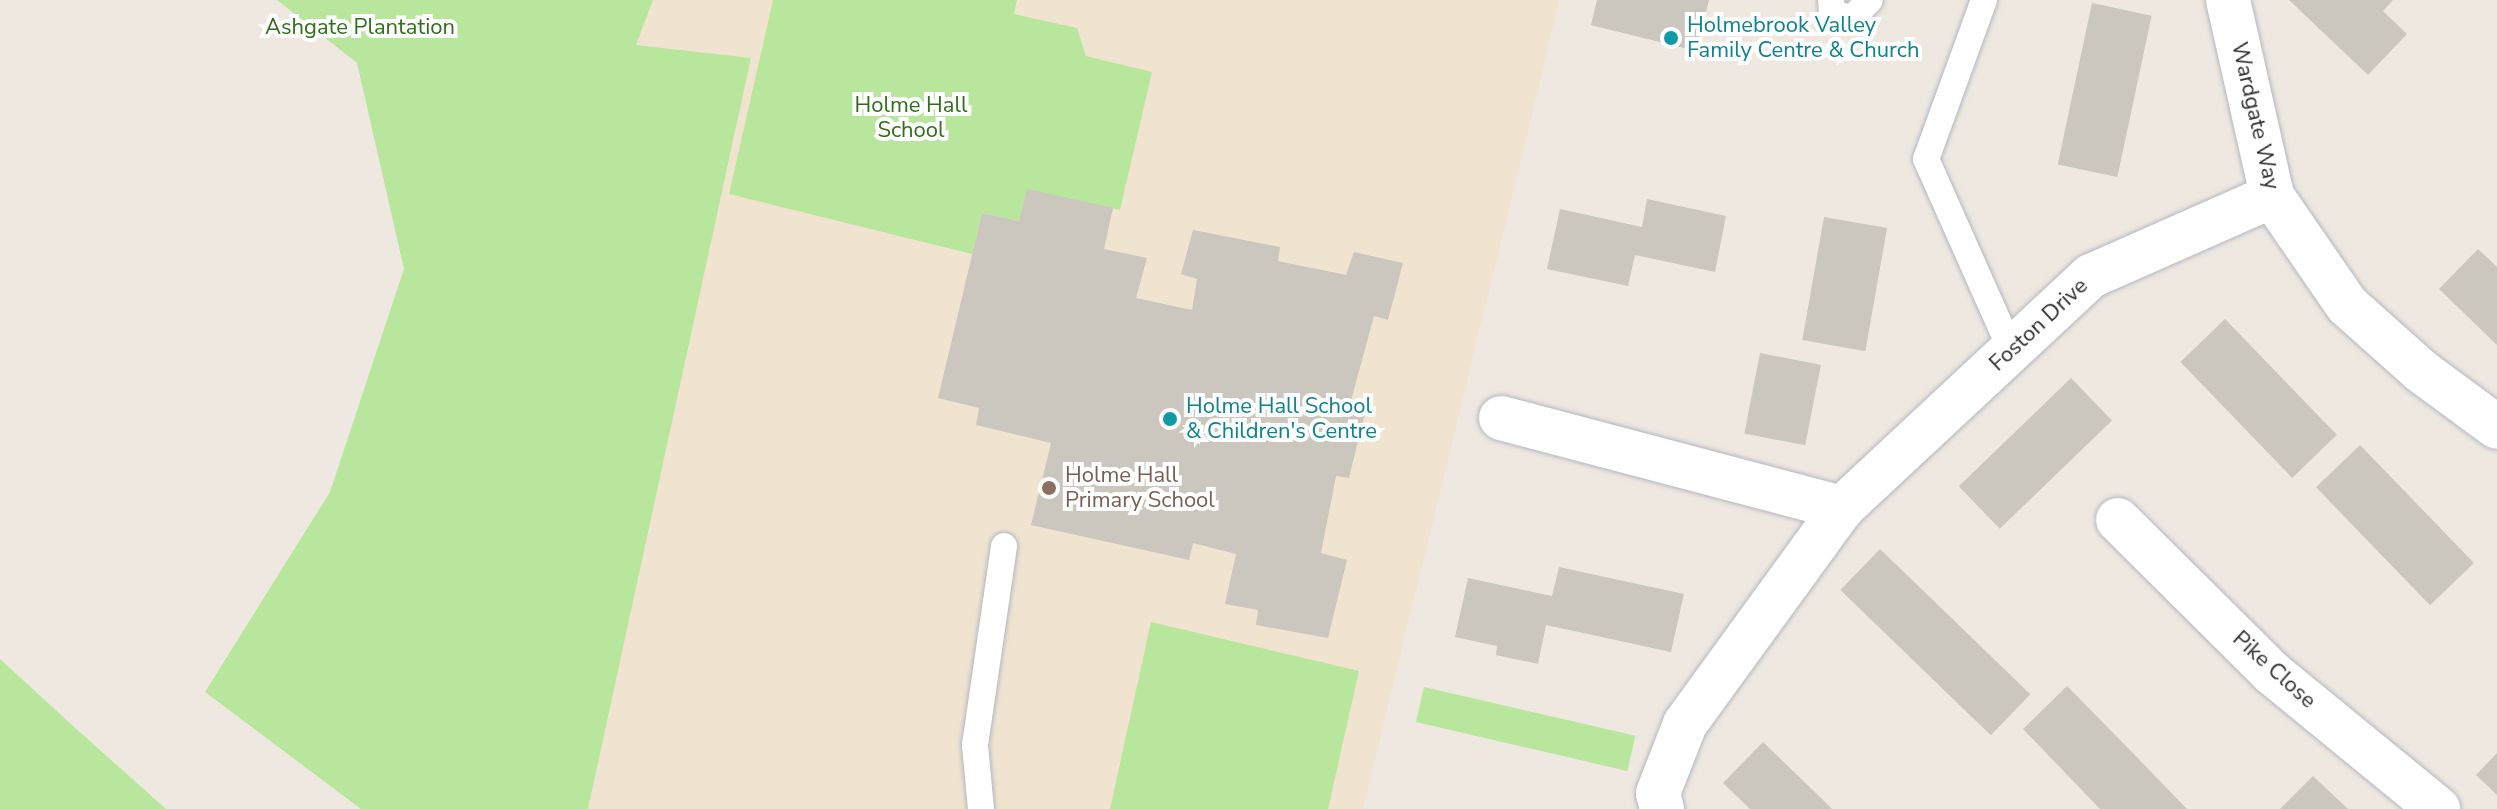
<!DOCTYPE html>
<style>
body{margin:0}
#map{position:relative;width:2497px;height:809px;overflow:hidden;background:#efe8e0;font-family:"Nunito Sans",sans-serif}
div>[style]{position:absolute}
.education>*{inset:0;background:#f0e4d0}
.green>*{inset:0;background:#b8e69c;transform-origin:0 0}
.building>*{inset:0;background:#cbc6be;transform-origin:0 0}
.roads{filter:drop-shadow(0 0 2px #b3b7c1) drop-shadow(0 0 2px #b3b7c1)}
.lane>*{height:26px;margin:-13px;padding:0 13px;transform-origin:13px;border-radius:13px;background:#fff}
.street>*{height:44px;margin:-22px;padding:0 22px;transform-origin:22px;border-radius:22px;background:#fff}
.dots>*{width:22px;height:22px;translate:-50% -50%;box-sizing:border-box;border:4px solid #fff;border-radius:50%}
span{translate:-50% -50%;white-space:nowrap;text-align:center;line-height:1.15;-webkit-text-stroke:8px #fff;paint-order:stroke}
.culture-label{font-size:22px;color:#0d838f}
.left{translate:0 -50%;text-align:left}
.park-label{font-size:22px;color:#2f6e1a}
.street-label{font-size:22px;color:#2d2d2d}
.education-label{font-size:22px;color:#785e54}
</style>
<div id="map">
<div class="education">
<i style="clip-path:polygon(653px 0,1560px 0,1363px 809px,588px 809px,751px 58px,635px 45px)"></i>
</div>
<div class="green">
<i style="clip-path:polygon(277px 0,653px 0,636px 45px,751px 58px,588px 809px,361px 809px,205px 692px,330px 492px,404px 269px,357px 63px)"></i>
<i style="clip-path:polygon(773px 0,1017px 0,1014px 14px,1077px 28px,1086px 56px,1152px 72px,1120px 210px,1028px 190px,1019px 221px,982px 213px,972px 254px,729px 194px)"></i>
<i style="clip-path:polygon(1151px 622px,1359px 671px,1328px 809px,1110px 809px)"></i>
<i style="clip-path:polygon(0 659px,73px 726px,166px 809px,0 809px)"></i>
<i style="left:1424px;top:687px;width:217px;height:36px;rotate:13deg"></i>
</div>
<div class="building">
<i style="clip-path:polygon(1597px 0,1709px 0,1696px 51px,1591px 25px)"></i>
<i style="clip-path:polygon(2289px 0,2393px 0,2383px 11px,2407px 34px,2368px 75px)"></i>
<i style="left:2092px;top:3px;width:61px;height:165px;rotate:12deg"></i>
<i style="clip-path:polygon(1027px 189px,1113px 208px,1104px 249px,1147px 258px,1136px 298px,1192px 310px,1197px 279px,1181px 274px,1193px 230px,1280px 247px,1278px 261px,1346px 275px,1354px 252px,1403px 263px,1388px 320px,1374px 316px,1349px 408px,1365px 413px,1349px 478px,1336px 476px,1321px 553px,1347px 560px,1328px 638px,1256px 625px,1258px 610px,1225px 604px,1236px 554px,1193px 543px,1189px 560px,1031px 525px,1051px 443px,976px 425px,979px 408px,938px 398px,982px 213px,1019px 221px)"></i>
<i style="clip-path:polygon(1647px 199px,1726px 216px,1715px 272px,1635px 255px,1628px 286px,1547px 269px,1560px 209px,1642px 227px)"></i>
<i style="left:1824px;top:217px;width:64px;height:125px;rotate:10deg"></i>
<i style="clip-path:polygon(2478px 249px,2497px 267px,2497px 345px,2439px 289px)"></i>
<i style="left:2225px;top:319px;width:161px;height:62px;rotate:46deg"></i>
<i style="left:1760px;top:353px;width:62px;height:82px;rotate:11deg"></i>
<i style="left:2071px;top:378px;width:59px;height:156px;rotate:46deg"></i>
<i style="left:2360px;top:445px;width:164px;height:61px;rotate:46deg"></i>
<i style="left:1880px;top:549px;width:209px;height:57px;rotate:44deg"></i>
<i style="clip-path:polygon(1559px 567px,1684px 594px,1671px 652px,1546px 625px,1538px 664px,1496px 655px,1497px 646px,1455px 637px,1468px 578px,1552px 596px)"></i>
<i style="clip-path:polygon(2067px 686px,2127px 747px,2187px 809px,2100px 809px,2023px 729px)"></i>
<i style="clip-path:polygon(1763px 742px,1821px 798px,1832px 809px,1750px 809px,1723px 783px)"></i>
<i style="clip-path:polygon(2497px 753px,2497px 795px,2476px 775px)"></i>
<i style="clip-path:polygon(2313px 776px,2348px 809px,2280px 809px)"></i>
</div>
<div class="roads">
<div class="lane">
<i style="left:1831px;top:0;width:13px;rotate:86deg"></i>
<i style="left:1832px;top:13px;width:21px;rotate:14deg"></i>
<i style="left:1852px;top:18px;width:25px;rotate:-45deg"></i>
<i style="left:1984px;top:0;width:169px;rotate:110deg"></i>
<i style="left:1926px;top:159px;width:209px;rotate:66deg"></i>
<i style="left:981px;top:809px;width:64px;rotate:-95.4deg"></i>
<i style="left:975px;top:745px;width:201px;rotate:-81.7deg"></i>
</div>
<div class="street">
<i style="left:2228px;top:0;width:201px;rotate:77.3deg"></i>
<i style="left:2272px;top:196px;width:132px;rotate:55.5deg"></i>
<i style="left:2347px;top:305px;width:99px;rotate:41.7deg"></i>
<i style="left:2421px;top:371px;width:94px;rotate:36.4deg"></i>
<i style="left:1501px;top:418px;width:353px;rotate:14.8deg"></i>
<i style="left:2118px;top:520px;width:217px;rotate:44.8deg"></i>
<i style="left:2272px;top:673px;width:215px;rotate:39.3deg"></i>
<i style="left:1662px;top:809px;width:16px;rotate:-104deg"></i>
<i style="left:1658px;top:793px;width:74px;rotate:-68.6deg"></i>
<i style="left:1685px;top:724px;width:267px;rotate:-54deg"></i>
<i style="left:1842px;top:508px;width:340px;rotate:-43deg"></i>
<i style="left:2091px;top:276px;width:198px;rotate:-23.8deg"></i>
</div>
</div>
<div class="dots">
<i style="left:1671px;top:38px;background:#0f9aa8"></i>
<i style="left:1170px;top:419px;background:#0f9aa8"></i>
<i style="left:1049px;top:488px;background:#8d6e63"></i>
</div>
<div class="culture-label">
<span class="left" style="left:1687px;top:38px">Holmebrook Valley<br>Family Centre &amp; Church</span>
<span class="left" style="left:1186px;top:419px">Holme Hall School<br>&amp; Children's Centre</span>
</div>
<div class="park-label">
<span style="left:360px;top:28px">Ashgate Plantation</span>
<span style="left:911px;top:118px">Holme Hall<br>School</span>
</div>
<div class="street-label">
<span style="left:2255px;top:116px;rotate:77deg">Wardgate Way</span>
<span style="left:2039px;top:325px;rotate:-43deg">Foston Drive</span>
<span style="left:2274px;top:670px;rotate:42deg">Pike Close</span>
</div>
<div class="education-label">
<span class="left" style="left:1065px;top:488px">Holme Hall<br>Primary School</span>
</div>
</div>
